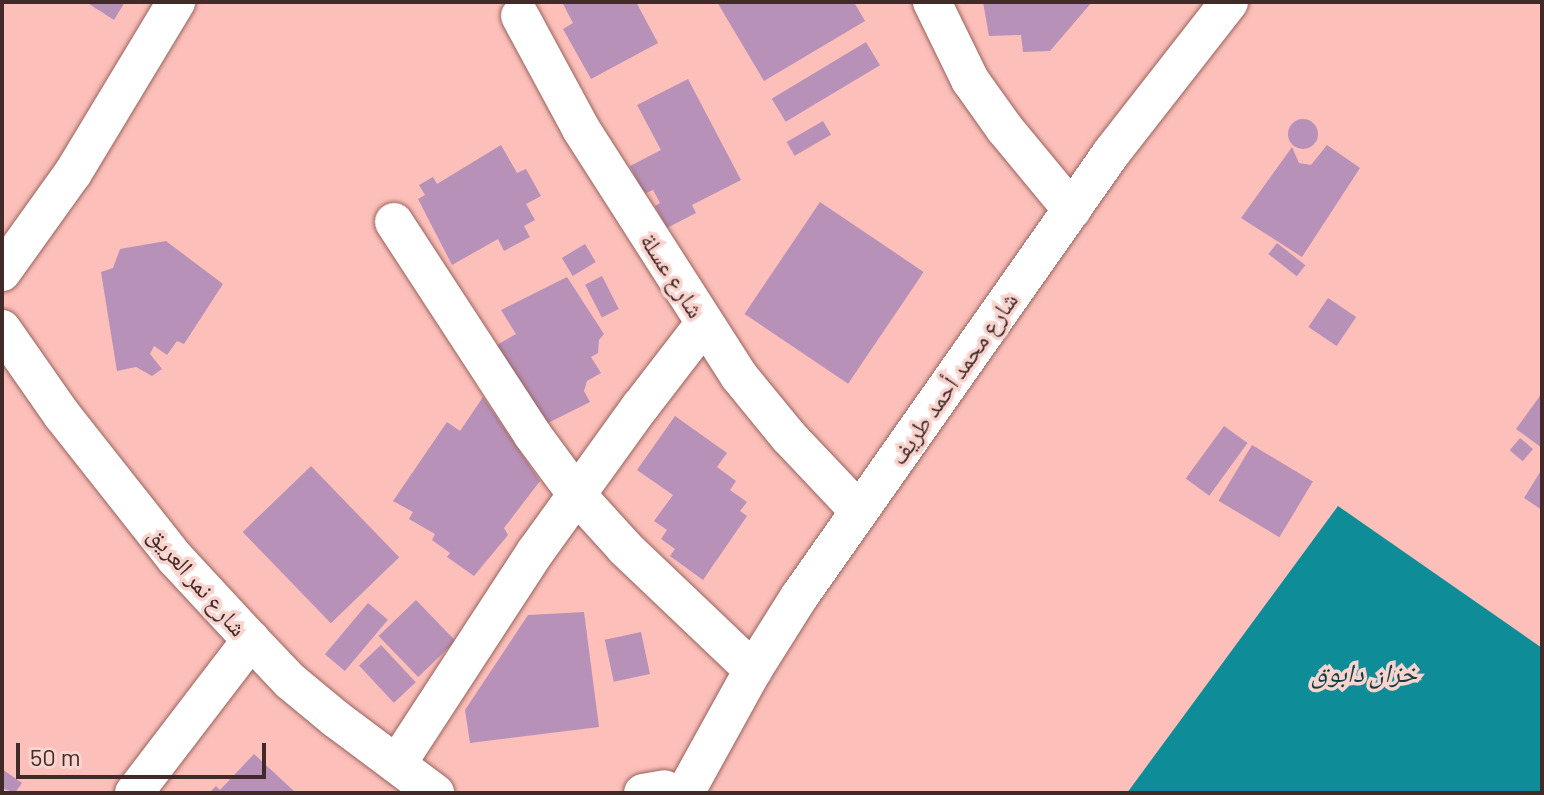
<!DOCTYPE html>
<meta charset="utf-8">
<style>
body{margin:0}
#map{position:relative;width:1544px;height:795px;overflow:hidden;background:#fcbfb9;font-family:Barlow,"Noto Naskh Arabic",sans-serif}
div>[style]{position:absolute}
.water>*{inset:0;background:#0e8d99}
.building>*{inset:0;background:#b891b9;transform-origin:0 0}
.round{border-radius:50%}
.roads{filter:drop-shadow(0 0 2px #99635e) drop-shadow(0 0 2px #99635e)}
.minor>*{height:38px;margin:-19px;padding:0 19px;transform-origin:19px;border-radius:19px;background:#fff}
span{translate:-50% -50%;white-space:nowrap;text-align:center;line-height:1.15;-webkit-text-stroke:7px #f9d4cf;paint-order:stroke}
.street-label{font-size:24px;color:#422a28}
.water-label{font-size:26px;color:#0c3e43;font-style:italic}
.frame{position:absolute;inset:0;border:4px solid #422a28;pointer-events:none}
.scale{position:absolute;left:16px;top:743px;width:250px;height:36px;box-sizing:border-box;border:4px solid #422a28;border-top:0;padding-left:10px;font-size:24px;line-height:28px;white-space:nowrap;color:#422a28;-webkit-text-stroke:6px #f9d4cf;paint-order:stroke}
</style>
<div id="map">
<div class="water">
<i style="clip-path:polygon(1338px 506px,1542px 648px,1542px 793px,1127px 793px)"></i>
</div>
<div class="building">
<i style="clip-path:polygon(86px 2px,125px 2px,114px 20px)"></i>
<i style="clip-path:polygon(562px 2px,636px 2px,658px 43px,591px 79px,563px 29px,573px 23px)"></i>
<i style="clip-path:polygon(717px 2px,854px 2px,865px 21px,764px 81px)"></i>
<i style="clip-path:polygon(983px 2px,1092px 2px,1050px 51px,1023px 52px,1021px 35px,989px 36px)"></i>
<i style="left:866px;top:42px;width:27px;height:110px;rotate:59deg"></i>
<i style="clip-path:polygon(688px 79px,741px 180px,692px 205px,696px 213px,667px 228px,655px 206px,660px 203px,653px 190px,644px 194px,630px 166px,661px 150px,637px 105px)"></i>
<i class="round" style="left:1288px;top:119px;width:30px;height:30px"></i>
<i style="left:823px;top:121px;width:16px;height:42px;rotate:60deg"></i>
<i style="clip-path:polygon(501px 145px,517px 173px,526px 169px,541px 196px,526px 204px,535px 220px,524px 226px,530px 237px,504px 251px,498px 239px,452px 265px,418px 199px,425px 195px,419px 185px,433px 177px,437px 184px)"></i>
<i style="clip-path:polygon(1327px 145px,1360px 168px,1302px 257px,1241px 218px,1292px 147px,1299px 163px,1311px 165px)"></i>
<i style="left:820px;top:202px;width:125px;height:135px;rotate:34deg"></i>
<i style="clip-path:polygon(166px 241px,223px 284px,184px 344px,177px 341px,167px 355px,154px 346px,150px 354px,162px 369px,152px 376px,136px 367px,117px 371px,101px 272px,113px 268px,120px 249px)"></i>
<i style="left:1277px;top:243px;width:36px;height:14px;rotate:38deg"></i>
<i style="left:585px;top:244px;width:21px;height:27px;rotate:59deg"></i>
<i style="left:602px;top:276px;width:37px;height:19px;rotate:63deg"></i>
<i style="clip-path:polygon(567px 277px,604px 334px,599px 340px,598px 353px,591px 357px,601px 373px,587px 381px,584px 391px,590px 402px,546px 424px,495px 346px,516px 334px,501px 310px)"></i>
<i style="left:1328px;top:298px;width:34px;height:35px;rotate:34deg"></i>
<i style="clip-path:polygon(1542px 393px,1542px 448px,1516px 429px)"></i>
<i style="clip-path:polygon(483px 397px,540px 481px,504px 528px,508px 535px,474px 576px,447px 557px,450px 553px,432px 540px,435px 534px,409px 519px,413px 512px,393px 501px,447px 422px,460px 431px)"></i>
<i style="clip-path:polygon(675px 416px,727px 453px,717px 467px,736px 481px,730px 490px,747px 502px,740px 511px,747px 516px,703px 580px,670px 556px,675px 549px,661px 539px,667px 530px,654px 521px,673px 495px,637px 470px)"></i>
<i style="left:1224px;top:426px;width:29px;height:65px;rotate:36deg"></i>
<i style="left:1520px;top:438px;width:17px;height:16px;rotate:40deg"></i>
<i style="left:1252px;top:445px;width:71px;height:65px;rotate:31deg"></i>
<i style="left:311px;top:466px;width:127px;height:95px;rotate:46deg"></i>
<i style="clip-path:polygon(1542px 469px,1542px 510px,1524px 498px)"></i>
<i style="left:416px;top:600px;width:57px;height:52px;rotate:46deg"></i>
<i style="left:368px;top:603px;width:26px;height:67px;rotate:40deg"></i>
<i style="clip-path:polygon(584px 612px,599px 727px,470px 743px,465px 710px,528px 615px)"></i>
<i style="left:641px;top:632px;width:43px;height:37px;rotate:78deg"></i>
<i style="left:381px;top:645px;width:51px;height:30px;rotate:47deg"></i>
<i style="clip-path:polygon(254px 754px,296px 793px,209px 793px,216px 786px,220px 790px)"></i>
<i style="clip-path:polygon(2px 769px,22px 783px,15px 793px,2px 788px)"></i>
</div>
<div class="roads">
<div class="minor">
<i style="left:932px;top:2px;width:87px;rotate:64deg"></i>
<i style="left:970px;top:80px;width:60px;rotate:54.5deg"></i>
<i style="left:1005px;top:129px;width:105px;rotate:50.4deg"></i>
<i style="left:520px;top:16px;width:128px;rotate:61.6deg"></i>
<i style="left:581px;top:129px;width:293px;rotate:57.4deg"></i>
<i style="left:739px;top:376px;width:79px;rotate:50.7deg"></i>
<i style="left:789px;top:437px;width:102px;rotate:46.6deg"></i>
<i style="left:394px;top:222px;width:253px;rotate:56.9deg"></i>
<i style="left:532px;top:434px;width:76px;rotate:53.6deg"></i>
<i style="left:577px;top:495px;width:72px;rotate:47.8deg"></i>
<i style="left:625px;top:548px;width:177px;rotate:43.6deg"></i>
<i style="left:2px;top:272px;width:122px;rotate:-54.4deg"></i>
<i style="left:73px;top:173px;width:200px;rotate:-58.9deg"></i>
<i style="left:2px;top:329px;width:105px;rotate:55.1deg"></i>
<i style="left:62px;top:415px;width:182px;rotate:51.7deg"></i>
<i style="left:175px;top:558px;width:112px;rotate:47.2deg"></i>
<i style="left:251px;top:640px;width:57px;rotate:46.4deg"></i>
<i style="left:290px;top:681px;width:60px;rotate:39.6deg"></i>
<i style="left:336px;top:719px;width:124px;rotate:36.8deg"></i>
<i style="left:397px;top:764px;width:254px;rotate:-56.9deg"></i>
<i style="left:536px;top:551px;width:178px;rotate:-54.2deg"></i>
<i style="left:640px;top:407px;width:105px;rotate:-52.4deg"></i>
<i style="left:134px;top:793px;width:193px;rotate:-52.6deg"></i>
<i style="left:643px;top:793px;width:22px;rotate:-10deg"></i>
<i style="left:685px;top:793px;width:141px;rotate:-61.1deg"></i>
<i style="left:753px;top:670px;width:86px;rotate:-57.8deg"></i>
<i style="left:799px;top:597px;width:544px;rotate:-54.88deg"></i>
<i style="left:1112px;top:152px;width:190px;rotate:-52deg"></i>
</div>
</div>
<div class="street-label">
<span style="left:673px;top:275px;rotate:57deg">شارع عسلة</span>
<span style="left:953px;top:378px;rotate:-55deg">شارع محمد أحمد طريف</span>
<span style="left:198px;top:581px;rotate:49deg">شارع نمر العريق</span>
</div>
<div class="water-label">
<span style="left:1364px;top:672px">خزان دابوق</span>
</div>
<div class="frame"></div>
<div class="scale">50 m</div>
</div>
